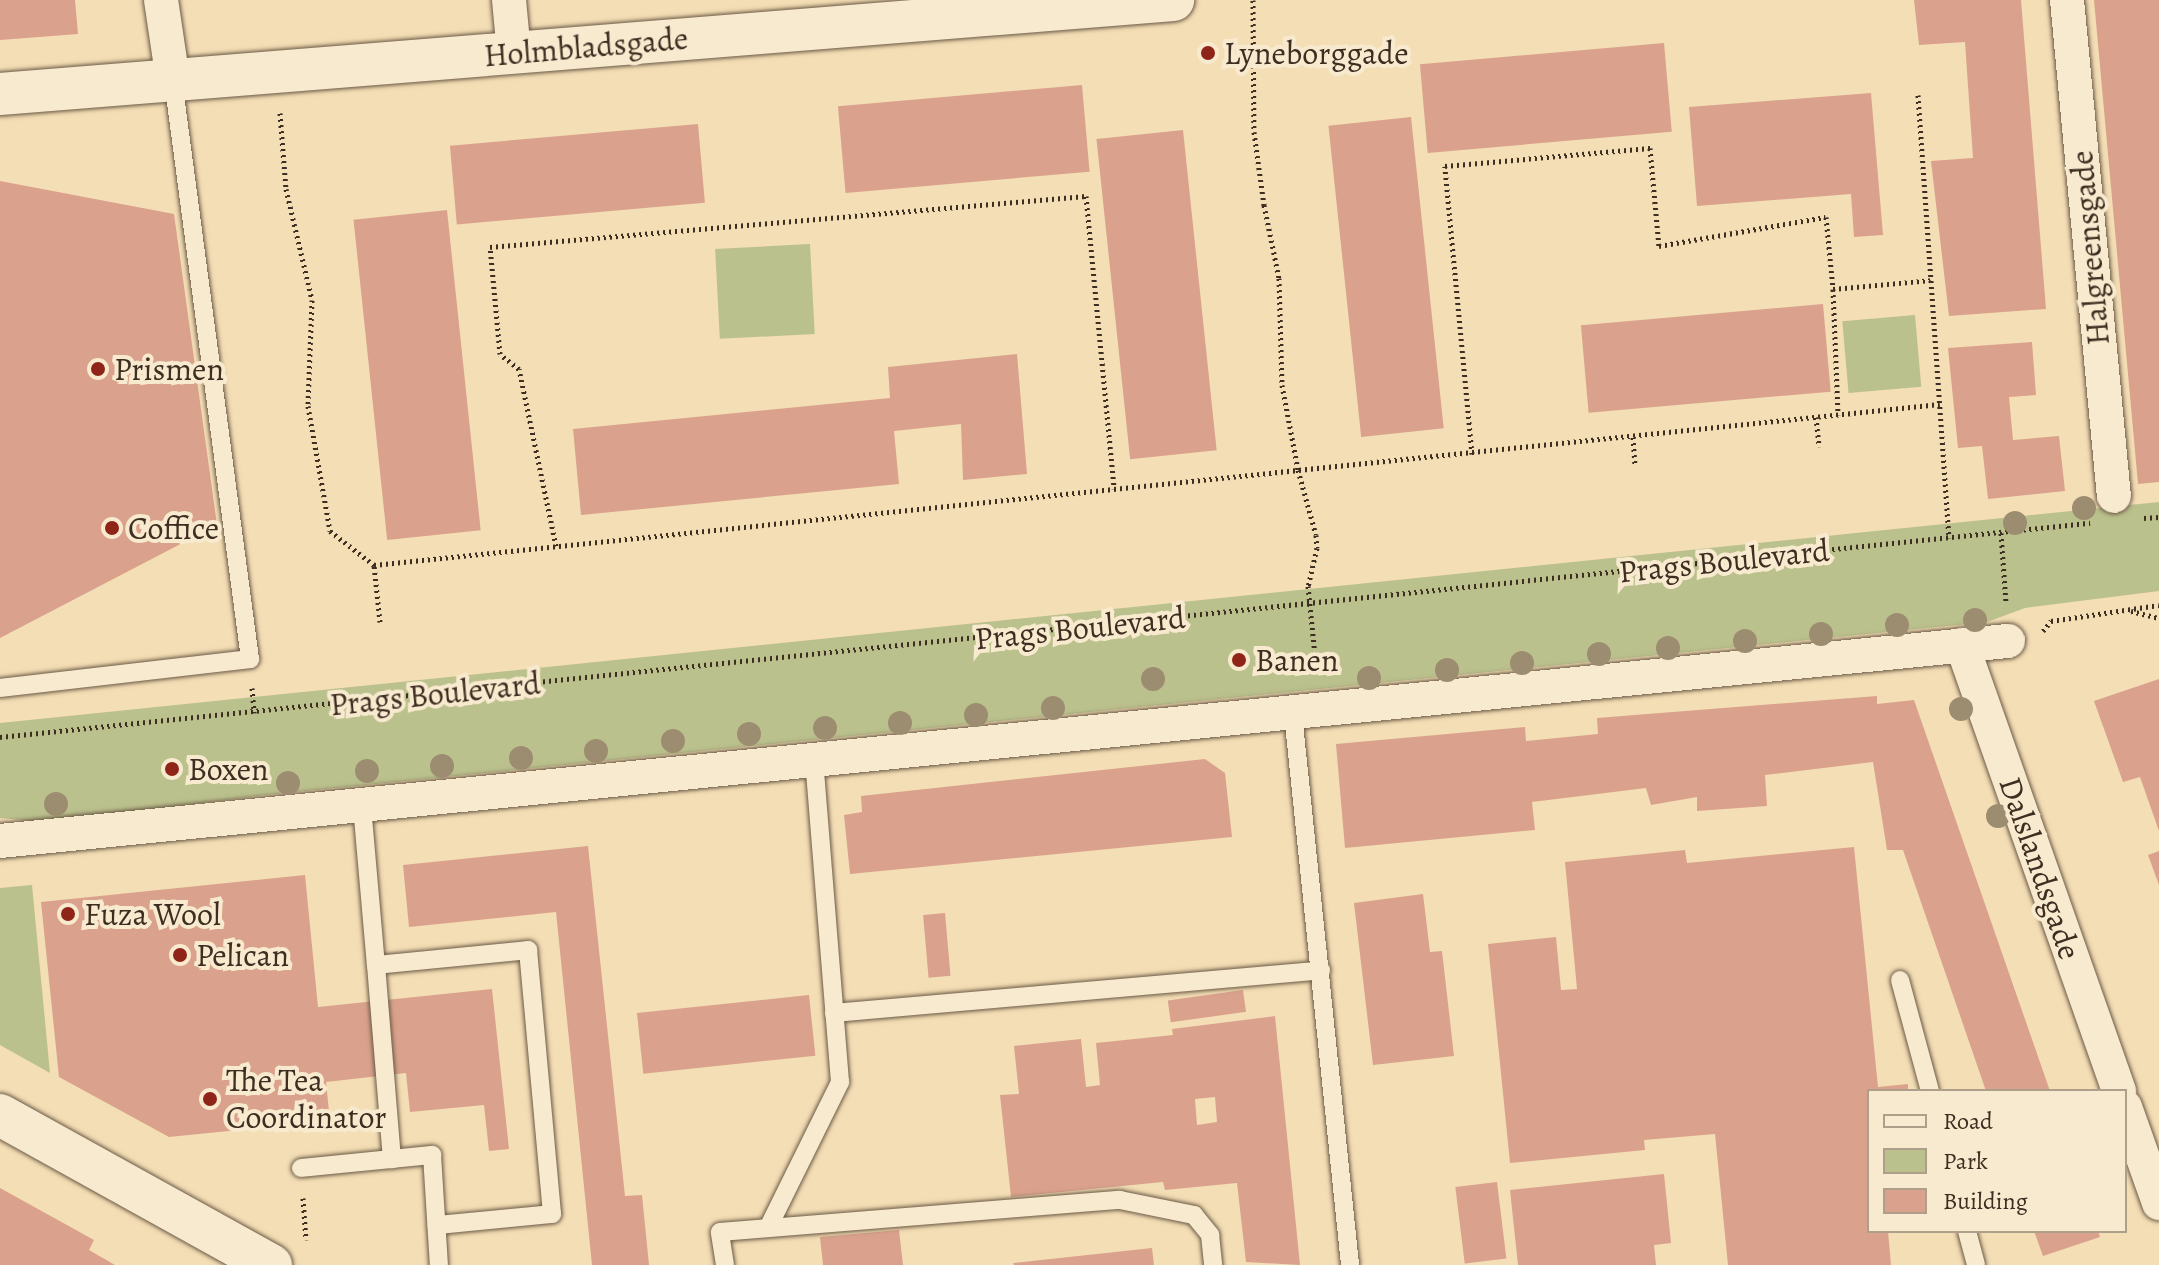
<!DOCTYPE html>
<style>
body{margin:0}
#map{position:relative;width:2159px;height:1265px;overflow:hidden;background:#f4deb5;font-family:Alegreya,serif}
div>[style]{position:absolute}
.green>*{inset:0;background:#bbc18d;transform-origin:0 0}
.building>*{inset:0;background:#daa28c;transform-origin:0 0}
.path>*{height:5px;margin-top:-2.5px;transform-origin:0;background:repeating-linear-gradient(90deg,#3d2e21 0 2px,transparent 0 6px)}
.roads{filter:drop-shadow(0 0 2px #6b5a46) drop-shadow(0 0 2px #6b5a46)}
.service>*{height:18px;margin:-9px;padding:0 9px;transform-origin:9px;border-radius:9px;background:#f8eacf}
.minor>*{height:34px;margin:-17px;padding:0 17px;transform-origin:17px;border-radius:17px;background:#f8eacf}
.tertiary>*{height:42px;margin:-21px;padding:0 21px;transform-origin:21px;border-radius:21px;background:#f8eacf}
.trees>*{width:24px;height:24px;margin:-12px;border-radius:50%;background:#9d8d70}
.dots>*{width:22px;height:22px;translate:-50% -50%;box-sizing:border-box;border:4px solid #f8eacf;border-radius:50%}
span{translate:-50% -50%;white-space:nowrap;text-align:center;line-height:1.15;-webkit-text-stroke:8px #f8eacf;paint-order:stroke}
.street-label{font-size:32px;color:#3d2e21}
.poi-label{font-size:32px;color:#3d2e21}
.left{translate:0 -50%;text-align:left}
.legend{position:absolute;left:1867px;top:1089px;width:260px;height:144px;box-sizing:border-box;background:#f8eacf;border:2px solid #ad9f89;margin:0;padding:10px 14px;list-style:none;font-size:24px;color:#3d2e21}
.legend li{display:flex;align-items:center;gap:16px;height:40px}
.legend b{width:40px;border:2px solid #ad9f89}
</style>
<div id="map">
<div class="green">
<i style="left:810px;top:244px;width:90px;height:95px;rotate:87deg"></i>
<i style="left:1915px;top:315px;width:72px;height:73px;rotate:85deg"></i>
<i style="clip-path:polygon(2159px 502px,2159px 591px,2025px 608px,1987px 622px,265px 795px,97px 816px,31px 821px,0 818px,0 723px)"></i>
<i style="clip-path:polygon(32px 885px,50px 1073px,0 1045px,0 888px)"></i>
</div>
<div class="building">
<i style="clip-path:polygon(0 0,75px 0,78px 34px,0 40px)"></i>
<i style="clip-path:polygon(1914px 0,2021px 0,2046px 309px,1949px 316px,1931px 161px,1973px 158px,1965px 42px,1919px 45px)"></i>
<i style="clip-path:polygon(2094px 0,2159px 0,2159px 482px,2138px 484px)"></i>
<i style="left:1664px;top:43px;width:89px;height:245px;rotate:85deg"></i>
<i style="left:1082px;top:85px;width:87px;height:245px;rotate:85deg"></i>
<i style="clip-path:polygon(1871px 93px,1883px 235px,1854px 237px,1851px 194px,1697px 206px,1689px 107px)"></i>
<i style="left:1411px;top:117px;width:313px;height:83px;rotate:84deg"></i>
<i style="left:698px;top:124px;width:79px;height:249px;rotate:85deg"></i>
<i style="left:1183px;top:130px;width:322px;height:87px;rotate:84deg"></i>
<i style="clip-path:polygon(0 181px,174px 214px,217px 525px,0 638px)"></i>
<i style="left:447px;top:210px;width:322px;height:94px;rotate:84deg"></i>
<i style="left:1823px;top:304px;width:88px;height:243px;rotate:85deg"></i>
<i style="clip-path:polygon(2032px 342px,2036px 395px,2009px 397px,2013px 440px,2059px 436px,2065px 491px,1988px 499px,1982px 446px,1958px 448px,1948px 348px)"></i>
<i style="clip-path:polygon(1017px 354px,1027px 474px,963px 480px,961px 424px,894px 431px,899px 484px,581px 515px,573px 429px,890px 398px,888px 367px)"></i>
<i style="clip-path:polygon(2159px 679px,2159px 831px,2140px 777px,2123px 782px,2094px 701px)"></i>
<i style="clip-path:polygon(1877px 696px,1877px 704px,1914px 700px,2050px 1091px,1986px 1091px,1903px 850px,1887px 850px,1873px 762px,1765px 775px,1767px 806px,1697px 811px,1697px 797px,1651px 805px,1646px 788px,1532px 802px,1535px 830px,1345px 848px,1336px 744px,1525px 727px,1526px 741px,1598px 734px,1597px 718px)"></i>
<i style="clip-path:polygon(1205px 759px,1225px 773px,1232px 837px,850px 874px,844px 815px,862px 812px,861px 796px)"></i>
<i style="clip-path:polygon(588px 846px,625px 1196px,642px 1195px,649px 1265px,592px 1265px,556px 912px,409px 927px,403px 865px)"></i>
<i style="clip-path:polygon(1854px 847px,1878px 1087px,1908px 1084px,1908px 1091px,1869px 1091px,1869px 1231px,1888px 1231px,1891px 1265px,1728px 1265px,1715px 1134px,1644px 1140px,1645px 1150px,1510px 1163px,1488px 944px,1556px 937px,1561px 990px,1577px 989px,1565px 862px,1685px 850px,1687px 863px)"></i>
<i style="clip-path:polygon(2159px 851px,2159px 885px,2148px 855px)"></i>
<i style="clip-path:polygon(305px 875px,318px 1007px,492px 989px,509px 1149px,489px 1151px,484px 1105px,410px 1112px,406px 1073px,326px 1082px,330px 1121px,169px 1137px,59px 1077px,41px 902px)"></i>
<i style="clip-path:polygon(1423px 894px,1430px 952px,1442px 951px,1454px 1056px,1373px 1065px,1354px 903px)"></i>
<i style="left:945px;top:913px;width:63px;height:22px;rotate:85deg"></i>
<i style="left:1243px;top:990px;width:22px;height:76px;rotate:82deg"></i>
<i style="left:809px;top:995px;width:61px;height:173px;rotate:84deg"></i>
<i style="clip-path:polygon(evenodd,1275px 1016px,1300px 1265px,1246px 1262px,1237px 1183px,1165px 1190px,1163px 1182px,1011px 1197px,1000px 1095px,1019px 1094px,1014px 1046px,1081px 1039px,1086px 1087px,1100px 1085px,1096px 1043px,1173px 1035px,1172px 1029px,1275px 1016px,1215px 1097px,1217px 1122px,1197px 1125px,1195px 1099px,1215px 1097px)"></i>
<i style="clip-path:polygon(1664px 1174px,1671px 1243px,1654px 1245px,1656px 1265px,1518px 1265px,1510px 1190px)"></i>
<i style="left:1497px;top:1182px;width:77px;height:42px;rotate:83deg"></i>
<i style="clip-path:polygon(0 1188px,94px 1240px,89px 1250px,115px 1265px,0 1265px)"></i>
<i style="clip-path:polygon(899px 1230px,903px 1265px,823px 1265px,820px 1237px)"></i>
<i style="clip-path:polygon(2034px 1231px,2098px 1231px,2100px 1237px,2043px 1256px)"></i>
<i style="clip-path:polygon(1152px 1248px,1154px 1265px,1014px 1265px,1013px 1263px)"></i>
</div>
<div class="path">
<i style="left:1253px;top:0;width:132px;rotate:89.6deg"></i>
<i style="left:1254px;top:132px;width:74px;rotate:82.2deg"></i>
<i style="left:1264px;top:205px;width:75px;rotate:78.4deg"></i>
<i style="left:1279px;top:278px;width:107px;rotate:88.4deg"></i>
<i style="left:1282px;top:385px;width:86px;rotate:79.3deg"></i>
<i style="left:1298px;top:470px;width:67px;rotate:74.5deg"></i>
<i style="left:1316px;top:535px;width:13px;rotate:86deg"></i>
<i style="left:1317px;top:548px;width:39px;rotate:103deg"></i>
<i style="left:1308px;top:586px;width:89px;rotate:84.2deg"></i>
<i style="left:1918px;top:95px;width:444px;rotate:86deg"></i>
<i style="left:280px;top:113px;width:76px;rotate:85.5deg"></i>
<i style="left:286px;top:189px;width:114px;rotate:76.8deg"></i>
<i style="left:312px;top:300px;width:106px;rotate:92.2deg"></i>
<i style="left:308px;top:406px;width:127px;rotate:80deg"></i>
<i style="left:330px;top:531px;width:56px;rotate:37.7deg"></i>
<i style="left:1833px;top:289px;width:126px;rotate:87.7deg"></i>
<i style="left:1816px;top:417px;width:30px;rotate:84deg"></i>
<i style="left:1633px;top:437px;width:29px;rotate:86deg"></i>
<i style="left:1472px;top:454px;width:289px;rotate:-95.4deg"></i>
<i style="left:1445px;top:166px;width:206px;rotate:-5deg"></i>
<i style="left:1650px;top:148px;width:98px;rotate:84.8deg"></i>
<i style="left:1659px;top:246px;width:169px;rotate:-9.9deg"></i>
<i style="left:1826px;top:217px;width:72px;rotate:84.4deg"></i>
<i style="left:1833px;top:289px;width:98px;rotate:-5.2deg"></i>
<i style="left:2144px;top:518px;width:15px;rotate:-4deg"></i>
<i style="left:2001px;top:533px;width:70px;rotate:85.9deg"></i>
<i style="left:556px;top:546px;width:181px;rotate:-101.8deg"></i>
<i style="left:519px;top:369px;width:24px;rotate:-142deg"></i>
<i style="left:500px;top:354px;width:107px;rotate:-95.3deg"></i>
<i style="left:490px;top:247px;width:598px;rotate:-4.89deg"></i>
<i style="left:1086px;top:196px;width:294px;rotate:84.5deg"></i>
<i style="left:2131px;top:611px;width:29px;rotate:14deg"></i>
<i style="left:380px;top:622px;width:57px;rotate:-96deg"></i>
<i style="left:374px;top:565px;width:1574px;rotate:-5.87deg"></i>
<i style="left:2043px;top:631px;width:13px;rotate:-51deg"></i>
<i style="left:2051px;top:621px;width:109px;rotate:-8.4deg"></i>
<i style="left:252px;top:688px;width:25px;rotate:85deg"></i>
<i style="left:0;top:737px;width:2101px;rotate:-5.85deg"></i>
<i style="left:303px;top:1198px;width:42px;rotate:85.9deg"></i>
</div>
<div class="roads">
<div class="service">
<i style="left:0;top:688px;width:252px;rotate:-6.6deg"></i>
<i style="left:250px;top:659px;width:584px;rotate:-97.58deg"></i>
<i style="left:1293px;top:714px;width:554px;rotate:84.09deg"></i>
<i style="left:362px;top:806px;width:160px;rotate:85deg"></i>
<i style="left:376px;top:965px;width:153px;rotate:-5.6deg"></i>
<i style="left:528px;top:950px;width:265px;rotate:84.8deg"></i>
<i style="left:552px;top:1214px;width:116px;rotate:174.5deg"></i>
<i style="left:376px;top:965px;width:195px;rotate:85.3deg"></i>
<i style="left:1900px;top:980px;width:115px;rotate:74.9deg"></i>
<i style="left:834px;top:1013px;width:489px;rotate:-5deg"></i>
<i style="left:301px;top:1168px;width:132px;rotate:-5.7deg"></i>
<i style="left:432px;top:1155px;width:110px;rotate:86.4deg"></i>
<i style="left:768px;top:1228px;width:163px;rotate:-63.7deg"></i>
<i style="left:840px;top:1082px;width:322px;rotate:-94.6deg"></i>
<i style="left:1967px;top:1231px;width:35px;rotate:75deg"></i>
<i style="left:725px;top:1265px;width:33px;rotate:-99deg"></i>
<i style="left:720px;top:1232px;width:401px;rotate:-4.6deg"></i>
<i style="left:1120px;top:1200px;width:76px;rotate:11.5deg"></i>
<i style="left:1194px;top:1215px;width:26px;rotate:51deg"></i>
<i style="left:1210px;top:1235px;width:30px;rotate:84deg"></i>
</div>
<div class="minor">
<i style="left:161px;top:0;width:81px;rotate:81.5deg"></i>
<i style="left:509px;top:0;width:53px;rotate:84.6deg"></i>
<i style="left:2067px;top:0;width:498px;rotate:84.6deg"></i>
<i style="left:1962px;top:645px;width:473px;rotate:70.6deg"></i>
<i style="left:0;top:841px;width:2018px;rotate:-5.69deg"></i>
<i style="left:2125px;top:1107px;width:102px;rotate:70.5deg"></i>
</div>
<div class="tertiary">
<i style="left:0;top:94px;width:1177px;rotate:-4.58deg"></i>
<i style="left:0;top:1115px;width:310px;rotate:29deg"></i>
</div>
</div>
<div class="trees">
<i style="left:2084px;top:508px"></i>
<i style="left:2015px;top:523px"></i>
<i style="left:1975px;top:620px"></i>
<i style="left:1897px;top:625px"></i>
<i style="left:1821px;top:634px"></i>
<i style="left:1745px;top:641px"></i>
<i style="left:1668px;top:648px"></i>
<i style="left:1599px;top:654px"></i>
<i style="left:1522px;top:663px"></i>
<i style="left:1447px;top:670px"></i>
<i style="left:1369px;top:678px"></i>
<i style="left:1153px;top:679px"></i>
<i style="left:1053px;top:708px"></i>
<i style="left:1961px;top:709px"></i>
<i style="left:976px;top:715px"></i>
<i style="left:900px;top:723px"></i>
<i style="left:825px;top:728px"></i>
<i style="left:749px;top:734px"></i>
<i style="left:673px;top:741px"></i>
<i style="left:596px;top:751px"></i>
<i style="left:521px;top:758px"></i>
<i style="left:442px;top:766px"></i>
<i style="left:367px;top:771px"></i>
<i style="left:288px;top:783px"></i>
<i style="left:56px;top:804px"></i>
<i style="left:1998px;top:816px"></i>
</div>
<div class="dots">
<i style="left:1208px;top:53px;background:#8f2418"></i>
<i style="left:98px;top:369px;background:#8f2418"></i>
<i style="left:112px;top:528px;background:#8f2418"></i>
<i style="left:1239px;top:660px;background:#8f2418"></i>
<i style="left:172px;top:769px;background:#8f2418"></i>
<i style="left:68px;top:914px;background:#8f2418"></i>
<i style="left:180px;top:955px;background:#8f2418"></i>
<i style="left:210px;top:1099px;background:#8f2418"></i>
</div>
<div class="street-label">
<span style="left:586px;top:47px;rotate:-5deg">Holmbladsgade</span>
<span style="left:2090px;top:248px;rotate:-95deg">Halgreensgade</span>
<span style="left:1724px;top:561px;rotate:-6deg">Prags Boulevard</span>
<span style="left:1080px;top:628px;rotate:-6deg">Prags Boulevard</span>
<span style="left:435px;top:694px;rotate:-6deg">Prags Boulevard</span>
<span style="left:2040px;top:868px;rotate:71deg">Dalslandsgade</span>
</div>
<div class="poi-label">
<span class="left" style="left:1224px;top:53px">Lyneborggade</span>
<span class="left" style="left:114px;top:369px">Prismen</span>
<span class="left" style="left:128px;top:528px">Coffice</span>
<span class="left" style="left:1255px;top:660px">Banen</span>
<span class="left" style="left:188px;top:769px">Boxen</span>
<span class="left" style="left:84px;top:914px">Fuza Wool</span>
<span class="left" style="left:196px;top:955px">Pelican</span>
<span class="left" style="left:226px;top:1099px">The Tea<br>Coordinator</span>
</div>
<ul class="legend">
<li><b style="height:10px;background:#f8eacf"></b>Road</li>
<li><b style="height:22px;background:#bbc18d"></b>Park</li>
<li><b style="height:22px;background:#daa28c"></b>Building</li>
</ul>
</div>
